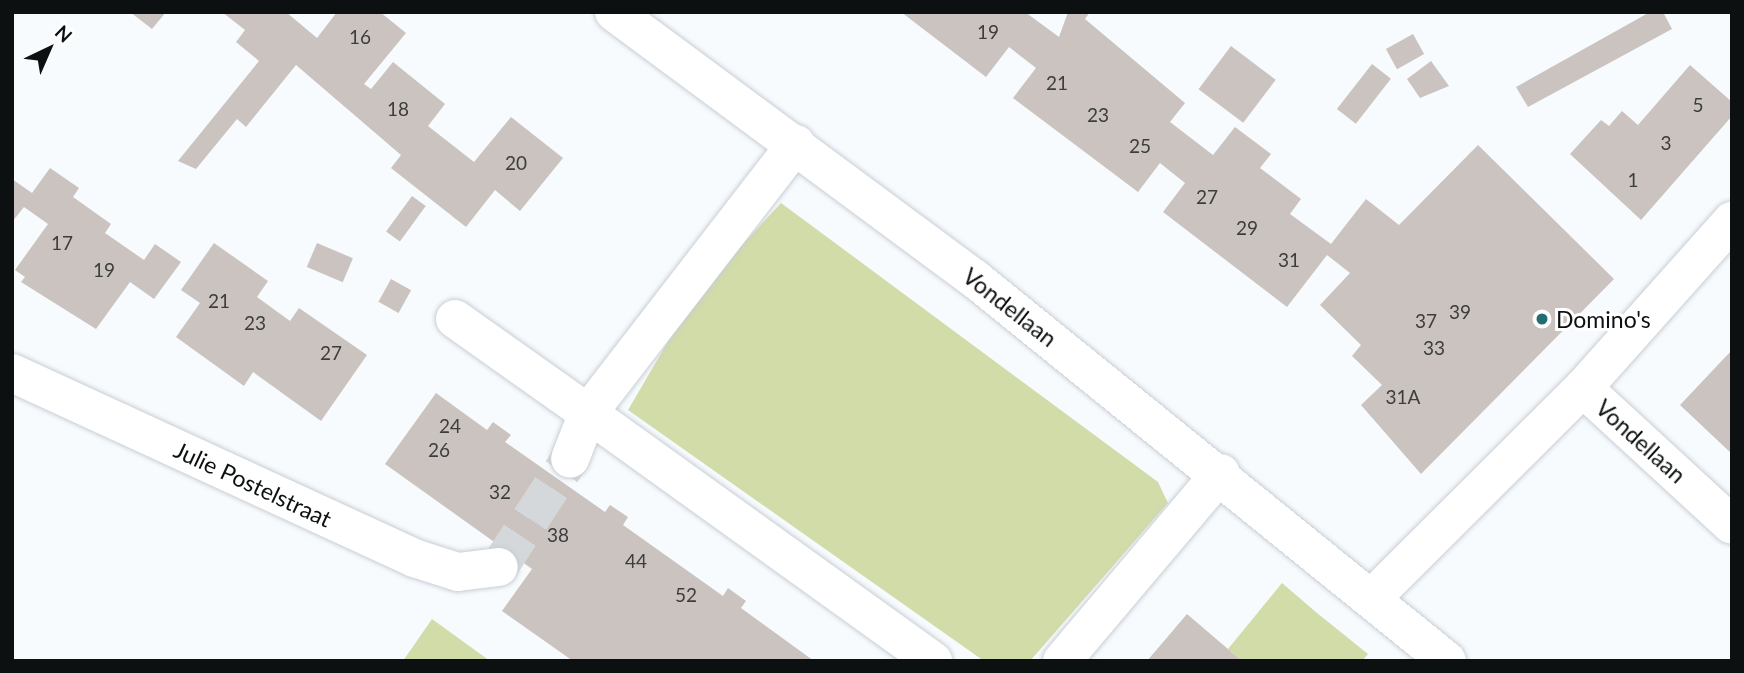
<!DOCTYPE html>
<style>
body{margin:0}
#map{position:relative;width:1744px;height:673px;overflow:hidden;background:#f7fbfe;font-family:Lato,sans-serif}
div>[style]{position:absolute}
.green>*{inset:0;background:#d1dca9}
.building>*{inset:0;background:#cac3bf;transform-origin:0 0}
.street-tunnel>*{height:38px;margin-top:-19px;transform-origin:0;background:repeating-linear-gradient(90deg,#d4d8da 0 38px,transparent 0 57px)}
.roads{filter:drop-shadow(0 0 2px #c8ced4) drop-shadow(0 0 2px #c8ced4)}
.street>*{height:38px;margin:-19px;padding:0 19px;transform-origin:19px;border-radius:19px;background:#fff}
.secondary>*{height:38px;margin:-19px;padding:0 19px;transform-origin:19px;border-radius:19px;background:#fff}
.dots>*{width:19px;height:19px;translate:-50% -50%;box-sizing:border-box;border:4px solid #fff;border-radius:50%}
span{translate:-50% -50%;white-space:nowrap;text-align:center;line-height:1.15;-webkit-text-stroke:6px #fff;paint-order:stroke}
.number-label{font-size:19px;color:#3c3d3c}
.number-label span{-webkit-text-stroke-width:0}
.street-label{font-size:23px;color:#0d1011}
.poi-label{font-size:23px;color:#0d1011}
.left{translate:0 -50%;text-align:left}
.frame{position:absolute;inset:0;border:14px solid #0d1011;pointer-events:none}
.north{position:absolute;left:14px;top:14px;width:70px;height:70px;-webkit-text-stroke:5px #fff;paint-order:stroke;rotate:44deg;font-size:19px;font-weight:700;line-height:28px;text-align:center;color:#0d1011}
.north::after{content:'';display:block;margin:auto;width:24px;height:32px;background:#0d1011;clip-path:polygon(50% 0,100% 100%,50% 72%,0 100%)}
</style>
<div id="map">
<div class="green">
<i style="clip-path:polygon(781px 203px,1158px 482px,1168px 503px,1030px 661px,984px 661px,628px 410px,694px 297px)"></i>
<i style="clip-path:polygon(1282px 583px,1317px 613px,1368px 654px,1362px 661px,1242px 661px,1228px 649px)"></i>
<i style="clip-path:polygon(432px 619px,490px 661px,403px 661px)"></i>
</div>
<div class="building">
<i style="clip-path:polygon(130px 12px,166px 12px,152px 29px)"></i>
<i style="clip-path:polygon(222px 12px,286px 12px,317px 38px,337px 12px,380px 12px,406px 33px,364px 84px,371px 89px,393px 62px,445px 104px,428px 126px,474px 162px,511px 117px,563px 158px,520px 211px,495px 190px,466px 227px,391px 168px,401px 155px,296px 65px,246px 127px,237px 119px,196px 169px,178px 161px,259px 61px,236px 42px,245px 30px)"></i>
<i style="clip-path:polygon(901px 12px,1025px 12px,1059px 37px,1068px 12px,1090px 12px,1085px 19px,1185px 103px,1170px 122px,1213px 155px,1235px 127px,1271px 154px,1260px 168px,1301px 199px,1290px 214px,1331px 244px,1366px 199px,1399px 225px,1478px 145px,1614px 279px,1421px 474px,1361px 405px,1382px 385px,1352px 356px,1361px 345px,1320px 305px,1350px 273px,1327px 255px,1287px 307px,1163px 212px,1185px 183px,1160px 163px,1138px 192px,1013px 98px,1036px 68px,1009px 47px,986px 77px)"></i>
<i style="clip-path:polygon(1650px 12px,1663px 12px,1672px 29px,1528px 107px,1516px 87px)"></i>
<i style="left:1413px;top:34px;width:23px;height:31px;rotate:61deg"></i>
<i style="left:1231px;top:46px;width:56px;height:54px;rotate:37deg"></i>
<i style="clip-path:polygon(1431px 61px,1449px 86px,1420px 98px,1407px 79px)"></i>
<i style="left:1372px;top:64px;width:24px;height:57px;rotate:38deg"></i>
<i style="clip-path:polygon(1690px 65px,1732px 102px,1732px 116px,1641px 220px,1570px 154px,1601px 120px,1609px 126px,1622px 111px,1638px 125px)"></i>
<i style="clip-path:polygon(50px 168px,79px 188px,73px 197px,111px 224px,105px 233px,144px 260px,155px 244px,181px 262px,154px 299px,130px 282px,96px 329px,21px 282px,25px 277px,15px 270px,48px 224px,24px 207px,12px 222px,12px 179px,32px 193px)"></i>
<i style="left:412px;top:196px;width:17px;height:44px;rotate:36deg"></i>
<i style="clip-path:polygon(214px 243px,268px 281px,257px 297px,290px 321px,299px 308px,367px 355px,321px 421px,253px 372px,244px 386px,176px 337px,200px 303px,181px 290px)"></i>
<i style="left:317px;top:243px;width:39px;height:26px;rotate:23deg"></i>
<i style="left:391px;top:279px;width:23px;height:26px;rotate:29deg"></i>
<i style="clip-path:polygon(1732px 350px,1732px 454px,1680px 405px)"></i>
<i style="clip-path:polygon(436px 393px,487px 430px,493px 422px,511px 435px,505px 442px,605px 512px,610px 505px,628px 517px,623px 525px,723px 596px,728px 588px,746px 601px,741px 608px,814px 661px,573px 661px,502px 611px,532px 569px,385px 464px)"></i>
<i style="clip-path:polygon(1187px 614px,1242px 661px,1147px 661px)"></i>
</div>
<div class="street-tunnel">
<i style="left:499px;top:567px;width:129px;rotate:-56.7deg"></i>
</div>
<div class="roads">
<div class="street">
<i style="left:796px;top:144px;width:340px;rotate:127.7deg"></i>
<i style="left:588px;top:413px;width:425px;rotate:35.7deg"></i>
<i style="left:455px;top:319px;width:163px;rotate:35.3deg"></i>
<i style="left:588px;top:413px;width:49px;rotate:111.4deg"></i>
<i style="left:12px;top:373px;width:443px;rotate:24.7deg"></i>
<i style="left:414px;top:558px;width:46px;rotate:17.7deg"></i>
<i style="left:458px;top:572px;width:41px;rotate:-7deg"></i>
<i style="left:1583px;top:388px;width:202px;rotate:42.6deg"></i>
<i style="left:1372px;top:598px;width:298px;rotate:-44.9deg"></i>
<i style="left:1583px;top:388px;width:224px;rotate:-48.3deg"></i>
<i style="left:1062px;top:661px;width:246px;rotate:-49.8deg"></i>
</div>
<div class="secondary">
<i style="left:614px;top:12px;width:449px;rotate:36.5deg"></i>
<i style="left:975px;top:279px;width:607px;rotate:38.98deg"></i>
</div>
</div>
<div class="dots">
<i style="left:1542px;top:319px;background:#226d73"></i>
</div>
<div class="number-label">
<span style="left:988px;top:32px">19</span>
<span style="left:360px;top:37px">16</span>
<span style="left:1057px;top:83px">21</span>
<span style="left:1698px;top:105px">5</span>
<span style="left:398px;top:109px">18</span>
<span style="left:1098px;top:115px">23</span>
<span style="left:1666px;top:143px">3</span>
<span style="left:1140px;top:146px">25</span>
<span style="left:516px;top:163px">20</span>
<span style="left:1633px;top:180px">1</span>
<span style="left:1207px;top:197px">27</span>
<span style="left:1247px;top:228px">29</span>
<span style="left:62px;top:243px">17</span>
<span style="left:1289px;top:260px">31</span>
<span style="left:104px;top:270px">19</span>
<span style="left:219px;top:301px">21</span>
<span style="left:1460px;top:312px">39</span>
<span style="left:1426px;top:321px">37</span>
<span style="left:255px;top:323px">23</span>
<span style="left:1434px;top:348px">33</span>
<span style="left:331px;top:353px">27</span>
<span style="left:1403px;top:397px">31A</span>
<span style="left:450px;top:426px">24</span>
<span style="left:439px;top:450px">26</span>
<span style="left:500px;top:492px">32</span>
<span style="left:558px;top:535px">38</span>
<span style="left:636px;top:561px">44</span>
<span style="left:686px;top:595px">52</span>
</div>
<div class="street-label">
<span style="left:1010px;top:307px;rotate:38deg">Vondellaan</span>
<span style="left:1641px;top:441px;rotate:42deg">Vondellaan</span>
<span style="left:253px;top:484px;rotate:25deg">Julie Postelstraat</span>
</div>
<div class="poi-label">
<span class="left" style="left:1556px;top:319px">Domino's</span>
</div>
<div class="frame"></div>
<div class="north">N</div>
</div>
